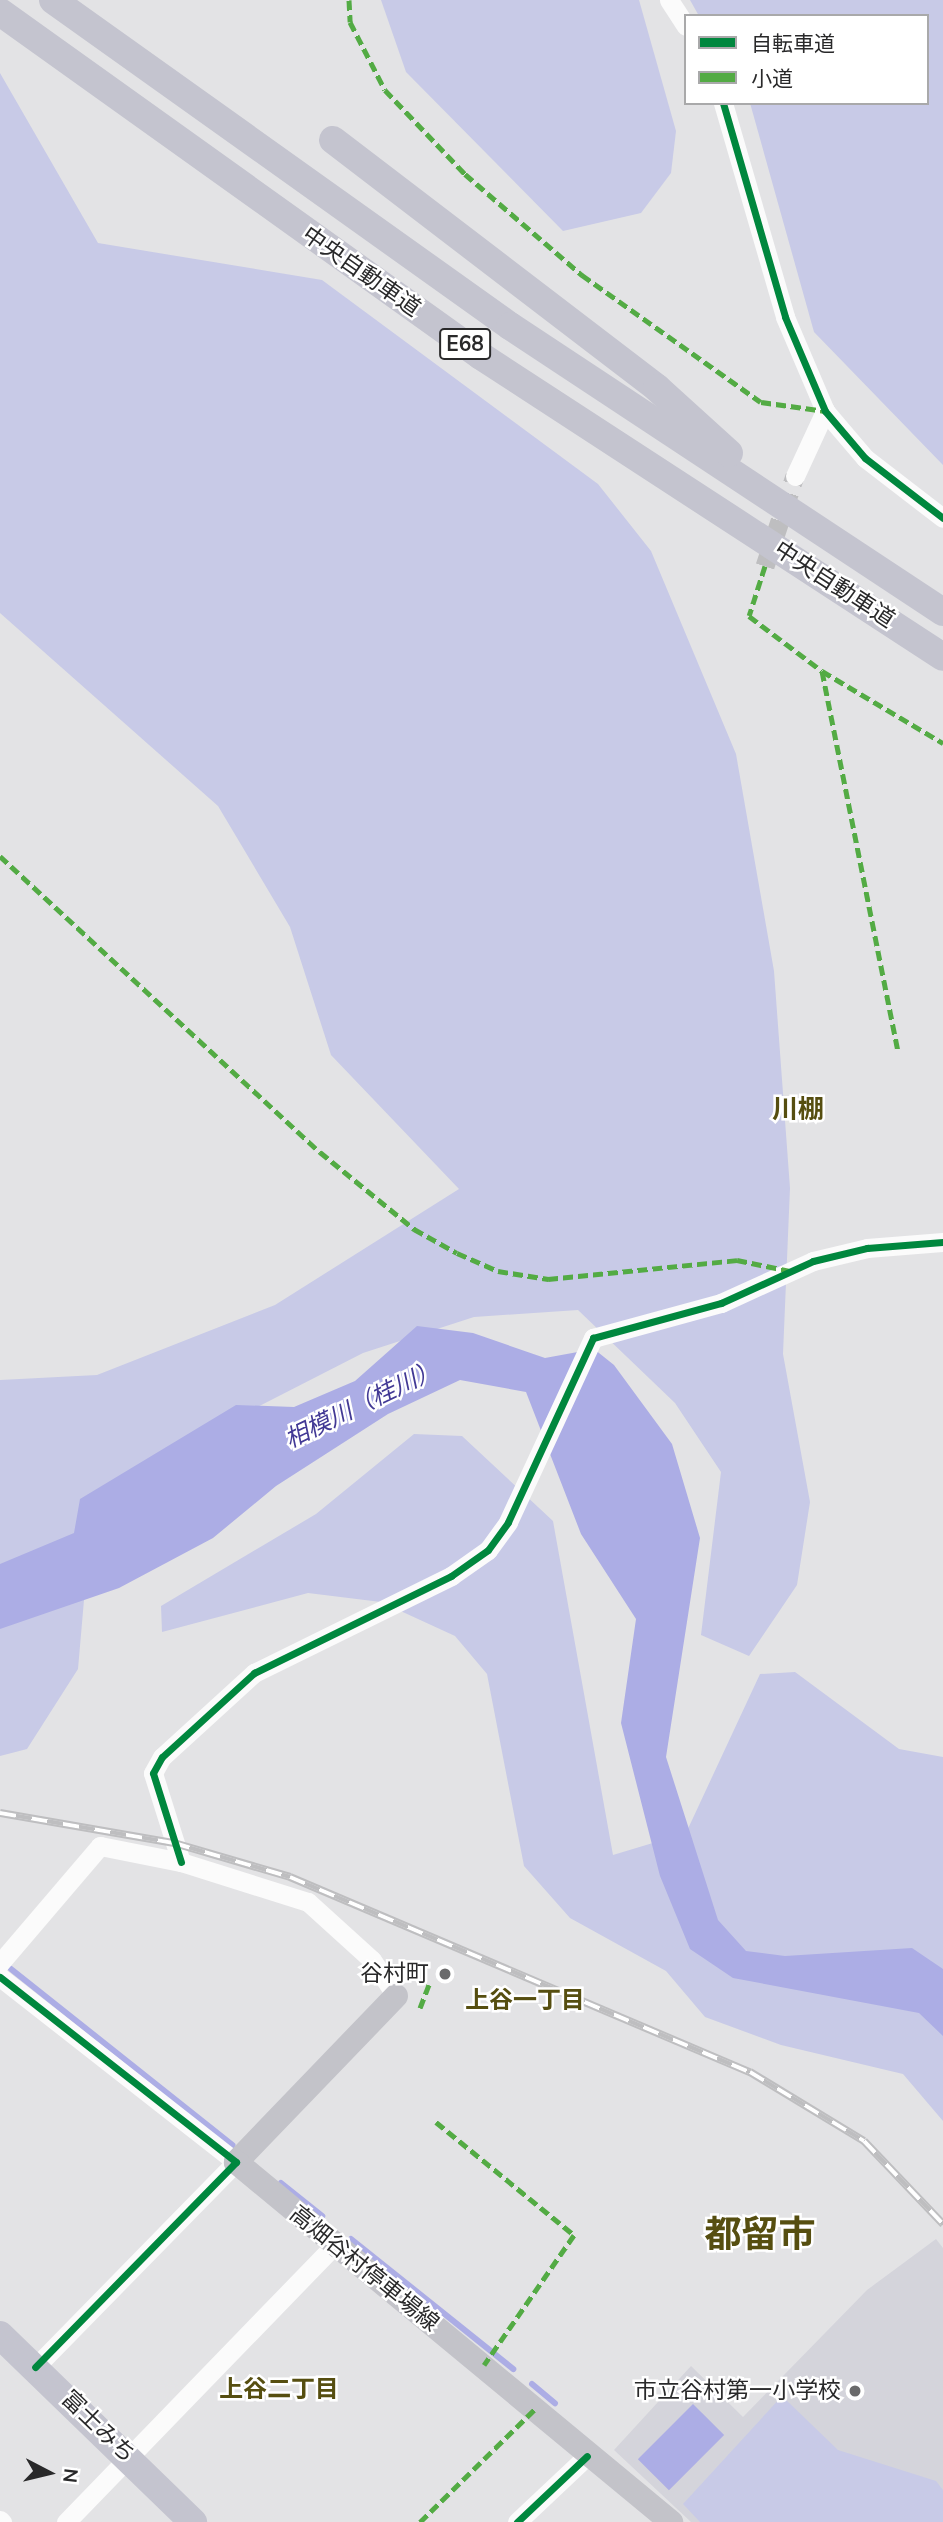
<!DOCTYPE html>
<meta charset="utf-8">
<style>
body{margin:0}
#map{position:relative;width:943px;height:2522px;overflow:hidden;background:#e3e3e5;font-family:"Nunito Sans","Noto Sans JP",sans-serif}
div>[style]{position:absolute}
.built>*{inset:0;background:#d4d4db}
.green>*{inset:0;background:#c8cae7}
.water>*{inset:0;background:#acade5;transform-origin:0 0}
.stream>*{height:6px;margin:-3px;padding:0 3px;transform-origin:3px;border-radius:3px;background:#acade5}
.minor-tunnel>*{height:19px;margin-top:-9.5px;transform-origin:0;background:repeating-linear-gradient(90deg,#bebec0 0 19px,transparent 0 29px)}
.minor>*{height:19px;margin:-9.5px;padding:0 9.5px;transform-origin:9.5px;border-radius:9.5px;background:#fbfbfb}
.major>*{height:24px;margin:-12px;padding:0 12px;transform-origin:12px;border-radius:12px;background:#c3c3c9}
.highway>*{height:28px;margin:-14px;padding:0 14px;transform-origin:14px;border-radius:14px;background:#c4c4cf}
.rail>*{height:8px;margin-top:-4px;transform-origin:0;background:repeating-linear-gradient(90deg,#fff 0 16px,#bebec0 0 32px);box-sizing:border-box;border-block:2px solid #bebec0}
.quiet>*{height:5px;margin-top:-2.5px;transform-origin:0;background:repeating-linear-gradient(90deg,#53ab44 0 10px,transparent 0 15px)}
.cycleway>*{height:7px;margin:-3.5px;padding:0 3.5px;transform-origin:3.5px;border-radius:3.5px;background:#00873e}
.dots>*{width:19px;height:19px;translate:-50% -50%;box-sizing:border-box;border:4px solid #fff;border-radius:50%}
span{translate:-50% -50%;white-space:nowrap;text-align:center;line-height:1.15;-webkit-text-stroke:5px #fff;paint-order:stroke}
.shield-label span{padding:2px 5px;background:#fff;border:2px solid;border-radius:5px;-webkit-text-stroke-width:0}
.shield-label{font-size:21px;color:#29292a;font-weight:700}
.street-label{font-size:23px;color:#29292a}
.poi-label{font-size:23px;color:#29292a}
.right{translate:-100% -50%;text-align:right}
.water-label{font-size:24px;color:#423995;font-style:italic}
.neighbourhood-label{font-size:24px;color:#564e10;font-weight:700}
.quarter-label{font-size:26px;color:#564e10;font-weight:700}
.town-label{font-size:37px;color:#564e10;font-weight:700}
.legend{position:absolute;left:684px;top:14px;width:245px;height:91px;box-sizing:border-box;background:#fff;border:2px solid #a9a9aa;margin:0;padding:9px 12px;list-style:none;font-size:21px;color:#29292a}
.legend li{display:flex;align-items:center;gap:14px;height:35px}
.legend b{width:35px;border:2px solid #a9a9aa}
.north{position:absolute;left:14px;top:2438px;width:70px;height:70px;-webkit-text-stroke:5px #fff;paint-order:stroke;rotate:97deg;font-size:19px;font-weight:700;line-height:28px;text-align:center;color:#29292a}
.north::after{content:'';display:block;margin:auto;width:24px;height:32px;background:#29292a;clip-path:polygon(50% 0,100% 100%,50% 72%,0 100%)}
</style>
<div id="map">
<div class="built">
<i style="clip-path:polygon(936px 2239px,943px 2248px,943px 2522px,691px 2522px,614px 2450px,691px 2366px,743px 2417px,867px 2290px)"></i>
</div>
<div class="green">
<i style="clip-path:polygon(381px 0,639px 0,676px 131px,671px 173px,641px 213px,563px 231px,406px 72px)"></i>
<i style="clip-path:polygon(690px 0,943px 0,943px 465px,814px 332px,750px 103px,927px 103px,927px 16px,699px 16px)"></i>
<i style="clip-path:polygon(0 73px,98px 243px,322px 280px,598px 484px,651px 551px,736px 754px,774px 971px,790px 1188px,783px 1354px,810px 1502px,797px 1585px,749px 1656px,701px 1635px,721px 1472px,675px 1403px,578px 1310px,474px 1317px,363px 1353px,191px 1441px,90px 1531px,78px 1669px,27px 1749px,0 1756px,0 1380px,97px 1375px,275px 1305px,459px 1189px,331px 1055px,290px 927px,218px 806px,0 613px)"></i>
<i style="clip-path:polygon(414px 1434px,462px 1436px,553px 1521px,613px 1855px,686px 1833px,760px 1674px,795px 1672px,899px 1749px,943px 1757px,943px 2121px,903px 2074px,781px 2045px,705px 2017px,666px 1971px,570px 1918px,524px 1866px,487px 1674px,455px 1636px,381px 1602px,308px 1593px,162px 1632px,161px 1606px,316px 1514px)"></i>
<i style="clip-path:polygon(782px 2396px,838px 2450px,936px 2481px,943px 2490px,943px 2522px,700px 2522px,683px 2504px)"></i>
</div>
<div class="water">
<i style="clip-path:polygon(417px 1326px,473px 1333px,545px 1358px,594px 1349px,614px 1365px,672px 1444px,700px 1538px,666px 1757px,718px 1920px,746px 1951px,785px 1956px,912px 1948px,943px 1969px,943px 2036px,919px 2013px,733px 1978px,690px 1949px,660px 1876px,621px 1723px,636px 1619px,581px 1534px,526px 1392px,460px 1380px,388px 1414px,276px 1486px,213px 1538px,119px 1588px,0 1629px,0 1564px,74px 1533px,80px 1499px,236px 1405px,294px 1407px,355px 1381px)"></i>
<i style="left:693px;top:2404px;width:44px;height:78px;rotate:45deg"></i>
</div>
<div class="stream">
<i style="left:11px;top:1969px;width:283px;rotate:38.5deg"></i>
<i style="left:281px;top:2183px;width:53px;rotate:38.8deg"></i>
<i style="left:351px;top:2239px;width:208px;rotate:38.7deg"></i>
<i style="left:532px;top:2384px;width:30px;rotate:40deg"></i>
</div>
<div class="minor-tunnel">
<i style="left:765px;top:566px;width:95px;rotate:-71.6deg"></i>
</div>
<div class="minor">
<i style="left:669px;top:0;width:31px;rotate:57deg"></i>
<i style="left:723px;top:103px;width:223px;rotate:73.8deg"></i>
<i style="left:785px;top:317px;width:102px;rotate:66.9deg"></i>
<i style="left:825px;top:411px;width:62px;rotate:49.6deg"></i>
<i style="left:865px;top:458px;width:98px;rotate:37.6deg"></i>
<i style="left:795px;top:476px;width:72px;rotate:-65.2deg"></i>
<i style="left:181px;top:1862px;width:93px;rotate:-107.5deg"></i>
<i style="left:153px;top:1773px;width:18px;rotate:-61deg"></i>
<i style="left:162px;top:1757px;width:125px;rotate:-42.4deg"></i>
<i style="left:254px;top:1673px;width:220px;rotate:-26.2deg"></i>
<i style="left:451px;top:1576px;width:45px;rotate:-35.1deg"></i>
<i style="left:488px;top:1550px;width:34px;rotate:-54deg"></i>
<i style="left:508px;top:1522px;width:203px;rotate:-65.2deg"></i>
<i style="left:593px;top:1338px;width:133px;rotate:-15.3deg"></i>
<i style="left:721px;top:1303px;width:101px;rotate:-24.5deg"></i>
<i style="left:813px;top:1261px;width:56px;rotate:-13.5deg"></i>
<i style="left:867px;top:1248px;width:76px;rotate:-4.5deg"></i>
<i style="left:0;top:1963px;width:154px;rotate:-49.5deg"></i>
<i style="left:100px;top:1846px;width:83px;rotate:11.2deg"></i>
<i style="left:181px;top:1862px;width:133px;rotate:17.5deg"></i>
<i style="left:308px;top:1902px;width:86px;rotate:42.2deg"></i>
<i style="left:372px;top:1960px;width:43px;rotate:56.3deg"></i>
<i style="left:0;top:1977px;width:300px;rotate:38.1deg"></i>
<i style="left:236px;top:2162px;width:287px;rotate:134.4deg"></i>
<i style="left:0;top:2520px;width:3px;rotate:45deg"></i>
<i style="left:66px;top:2522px;width:387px;rotate:-45.9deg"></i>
<i style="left:517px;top:2522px;width:96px;rotate:-43.3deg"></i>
</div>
<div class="major">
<i style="left:396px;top:1996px;width:231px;rotate:133.9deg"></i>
<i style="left:236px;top:2162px;width:565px;rotate:39.61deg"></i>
</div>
<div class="highway">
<i style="left:53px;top:0;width:561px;rotate:35.5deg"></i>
<i style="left:510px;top:326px;width:519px;rotate:33.45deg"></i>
<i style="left:0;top:12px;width:591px;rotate:35.57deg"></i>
<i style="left:481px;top:356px;width:551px;rotate:33.08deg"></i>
<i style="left:333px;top:140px;width:408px;rotate:37.4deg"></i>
<i style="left:657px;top:388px;width:97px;rotate:42.1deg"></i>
<i style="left:0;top:2335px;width:269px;rotate:44.1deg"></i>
</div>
<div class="rail">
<i style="left:0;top:1813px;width:177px;rotate:9.8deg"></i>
<i style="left:174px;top:1843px;width:121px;rotate:16.3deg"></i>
<i style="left:290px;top:1877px;width:500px;rotate:23deg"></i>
<i style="left:750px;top:2072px;width:133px;rotate:31.2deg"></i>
<i style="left:864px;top:2141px;width:115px;rotate:46.4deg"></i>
</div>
<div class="quiet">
<i style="left:349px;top:0;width:22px;rotate:87deg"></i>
<i style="left:350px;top:22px;width:76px;rotate:62.8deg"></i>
<i style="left:385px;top:90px;width:116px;rotate:46.4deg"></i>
<i style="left:465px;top:174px;width:155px;rotate:40.8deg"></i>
<i style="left:582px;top:275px;width:219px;rotate:35.4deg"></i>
<i style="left:761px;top:402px;width:65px;rotate:8deg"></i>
<i style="left:765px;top:566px;width:52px;rotate:107.7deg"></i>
<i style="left:749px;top:616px;width:91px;rotate:37deg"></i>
<i style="left:822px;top:671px;width:141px;rotate:30.8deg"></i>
<i style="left:822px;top:671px;width:388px;rotate:78.7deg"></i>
<i style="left:0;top:856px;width:436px;rotate:42.8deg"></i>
<i style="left:320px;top:1152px;width:122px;rotate:39.3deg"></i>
<i style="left:414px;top:1229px;width:49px;rotate:29.2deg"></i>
<i style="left:457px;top:1253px;width:45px;rotate:23.7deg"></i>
<i style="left:498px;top:1271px;width:51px;rotate:9.1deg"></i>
<i style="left:548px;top:1279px;width:190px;rotate:-5.7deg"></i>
<i style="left:737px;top:1260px;width:54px;rotate:11.7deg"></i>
<i style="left:420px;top:2008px;width:25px;rotate:-69deg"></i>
<i style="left:436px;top:2122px;width:178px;rotate:39.3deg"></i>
<i style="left:574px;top:2235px;width:158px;rotate:124.7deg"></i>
<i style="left:420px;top:2522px;width:161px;rotate:-44.5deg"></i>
</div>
<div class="cycleway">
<i style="left:723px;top:103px;width:223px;rotate:73.8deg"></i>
<i style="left:785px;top:317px;width:102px;rotate:66.9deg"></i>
<i style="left:825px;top:411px;width:62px;rotate:49.6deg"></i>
<i style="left:865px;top:458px;width:98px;rotate:37.6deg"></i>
<i style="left:181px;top:1862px;width:93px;rotate:-107.5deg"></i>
<i style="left:153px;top:1773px;width:18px;rotate:-61deg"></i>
<i style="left:162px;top:1757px;width:125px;rotate:-42.4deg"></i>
<i style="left:254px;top:1673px;width:220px;rotate:-26.2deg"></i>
<i style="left:451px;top:1576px;width:45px;rotate:-35.1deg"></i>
<i style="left:488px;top:1550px;width:34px;rotate:-54deg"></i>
<i style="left:508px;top:1522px;width:203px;rotate:-65.2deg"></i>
<i style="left:593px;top:1338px;width:133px;rotate:-15.3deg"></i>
<i style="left:721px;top:1303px;width:101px;rotate:-24.5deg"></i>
<i style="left:813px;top:1261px;width:56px;rotate:-13.5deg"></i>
<i style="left:867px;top:1248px;width:76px;rotate:-4.5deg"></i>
<i style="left:0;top:1977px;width:300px;rotate:38.1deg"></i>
<i style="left:236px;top:2162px;width:287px;rotate:134.4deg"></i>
<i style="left:517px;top:2522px;width:96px;rotate:-43.3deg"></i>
</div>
<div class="dots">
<i style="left:445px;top:1974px;background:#6a6a6b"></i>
<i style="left:855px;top:2391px;background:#6a6a6b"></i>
</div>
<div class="shield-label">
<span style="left:465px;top:344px">E68</span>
</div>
<div class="street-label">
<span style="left:361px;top:272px;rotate:35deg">中央自動車道</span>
<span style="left:834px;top:585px;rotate:33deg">中央自動車道</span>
<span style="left:364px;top:2269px;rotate:39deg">高畑谷村停車場線</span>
<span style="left:98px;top:2427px;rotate:44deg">富士みち</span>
</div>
<div class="poi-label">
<span class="right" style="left:429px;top:1974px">谷村町</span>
<span class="right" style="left:841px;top:2391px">市立谷村第一小学校</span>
</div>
<div class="water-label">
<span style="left:362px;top:1405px;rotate:-26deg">相模川（桂川）</span>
</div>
<div class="neighbourhood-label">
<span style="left:525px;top:2001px">上谷一丁目</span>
<span style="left:279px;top:2390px">上谷二丁目</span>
</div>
<div class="quarter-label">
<span style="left:798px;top:1110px">川棚</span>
</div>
<div class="town-label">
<span style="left:760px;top:2235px">都留市</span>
</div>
<ul class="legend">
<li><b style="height:9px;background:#00873e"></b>自転車道</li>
<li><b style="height:9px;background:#53ab44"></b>小道</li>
</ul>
<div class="north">N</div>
</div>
